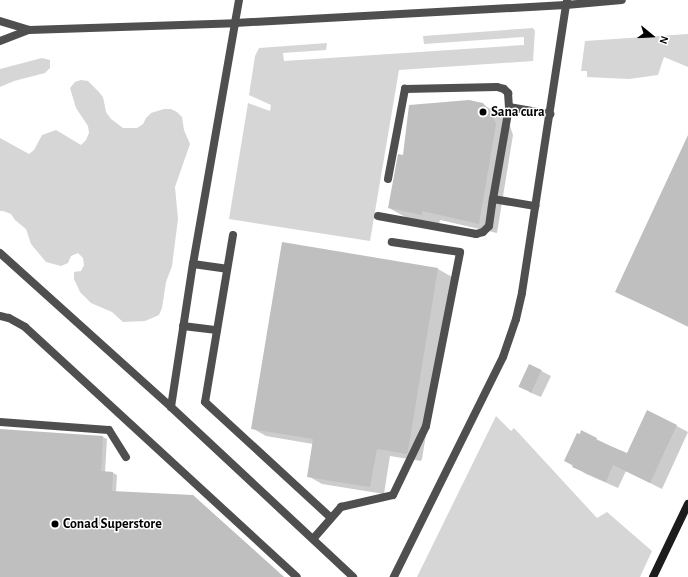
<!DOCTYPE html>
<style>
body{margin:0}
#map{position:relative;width:688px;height:577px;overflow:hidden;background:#fff;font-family:"Alegreya Sans",sans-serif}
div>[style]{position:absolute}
.green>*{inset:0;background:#d6d6d6}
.shadow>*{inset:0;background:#0003}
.building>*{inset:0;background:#bfbfbf;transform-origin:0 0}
.service>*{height:8px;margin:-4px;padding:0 4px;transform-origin:4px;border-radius:4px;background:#4f4f4f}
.minor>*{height:8px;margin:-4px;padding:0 4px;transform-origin:4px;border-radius:4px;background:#4f4f4f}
.secondary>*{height:8px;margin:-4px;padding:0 4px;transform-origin:4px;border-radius:4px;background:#1c1c1c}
.dots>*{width:11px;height:11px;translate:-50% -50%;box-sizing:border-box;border:2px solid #fff;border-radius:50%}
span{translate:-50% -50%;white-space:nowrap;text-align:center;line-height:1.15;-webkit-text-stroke:3px #fff;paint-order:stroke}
.poi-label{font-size:14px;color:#000;font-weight:700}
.left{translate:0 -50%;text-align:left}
.north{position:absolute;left:632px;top:16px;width:40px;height:40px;-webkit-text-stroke:3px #fff;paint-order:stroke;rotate:108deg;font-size:11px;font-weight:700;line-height:16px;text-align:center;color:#000}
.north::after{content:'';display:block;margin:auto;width:14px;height:18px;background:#000;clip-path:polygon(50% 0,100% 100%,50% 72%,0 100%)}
</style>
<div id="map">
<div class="green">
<i style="clip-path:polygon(533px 28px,535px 31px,533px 61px,399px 70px,370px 241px,229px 219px,248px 103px,270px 111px,271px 105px,249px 95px,255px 56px,259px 48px,327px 43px,326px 50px,283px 53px,284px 61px,524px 45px,524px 37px,424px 44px,423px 36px)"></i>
<i style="clip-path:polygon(688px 34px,688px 67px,664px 57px,658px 75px,629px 79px,587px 77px,587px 71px,581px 71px,585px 41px)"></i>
<i style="clip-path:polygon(42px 58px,50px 60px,50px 68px,45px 73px,14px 81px,0 87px,0 69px)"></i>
<i style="clip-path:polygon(81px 80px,88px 81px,98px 91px,103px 97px,106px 112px,111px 119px,123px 128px,137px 128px,143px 124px,146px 118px,151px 113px,164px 109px,171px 109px,177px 112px,182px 117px,184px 130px,190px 144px,175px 187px,178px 219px,172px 266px,166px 282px,162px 308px,159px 315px,145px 321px,123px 322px,112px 312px,91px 303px,80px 292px,74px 279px,74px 272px,81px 271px,84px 265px,83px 258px,78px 253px,71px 256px,68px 263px,61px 266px,46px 262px,31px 244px,26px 229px,15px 220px,11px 214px,3px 211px,0 211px,0 138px,29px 154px,34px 150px,42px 135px,56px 130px,81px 145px,86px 140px,89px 133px,88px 126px,76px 108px,70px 88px,75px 82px)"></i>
<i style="clip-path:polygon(496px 416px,511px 431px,514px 428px,597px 518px,607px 512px,652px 551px,640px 577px,417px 577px)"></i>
</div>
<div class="shadow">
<i style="clip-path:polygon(482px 104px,501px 115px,510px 126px,513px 135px,497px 233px,440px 220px,439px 225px,407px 218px,389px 208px,404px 156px)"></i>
<i style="clip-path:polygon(688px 137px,688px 327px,616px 291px)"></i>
<i style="clip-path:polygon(283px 244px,438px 269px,452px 277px,422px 459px,421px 461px,390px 456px,384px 494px,322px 484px,308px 476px,313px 444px,266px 436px,252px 428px)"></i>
<i style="clip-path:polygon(530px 365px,551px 376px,541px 397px,529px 392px)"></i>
<i style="clip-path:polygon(648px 411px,688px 432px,662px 489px,626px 471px,618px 488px,586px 474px,565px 461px,582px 432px,627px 454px)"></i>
<i style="clip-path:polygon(0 430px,103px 437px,107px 439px,105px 472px,113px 473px,117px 475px,116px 492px,193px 496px,284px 577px,0 577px)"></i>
</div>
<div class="building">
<i style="clip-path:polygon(469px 100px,483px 103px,492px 114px,496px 124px,479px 224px,422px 211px,422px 215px,388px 208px,398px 154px,403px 155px,409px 105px)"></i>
<i style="clip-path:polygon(688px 135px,688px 326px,615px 292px)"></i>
<i style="clip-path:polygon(282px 242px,438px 268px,408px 451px,407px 454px,377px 449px,370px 487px,307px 477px,313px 439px,251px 429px)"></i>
<i style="left:529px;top:364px;width:14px;height:25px;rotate:25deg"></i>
<i style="clip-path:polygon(647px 410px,677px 425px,650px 483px,613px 465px,606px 482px,572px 467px,573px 465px,564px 461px,577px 433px,580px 434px,581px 430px,597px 438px,596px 440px,627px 453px)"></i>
<i style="clip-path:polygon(0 429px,103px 436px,101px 471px,113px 472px,112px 491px,193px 495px,284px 577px,0 577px)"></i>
</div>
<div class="service">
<i style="left:388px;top:179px;width:92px;rotate:-79.3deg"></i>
<i style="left:405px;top:89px;width:92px;rotate:-1.2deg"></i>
<i style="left:497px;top:87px;width:7px;rotate:16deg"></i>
<i style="left:504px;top:89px;width:6px;rotate:45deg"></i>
<i style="left:508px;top:93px;width:14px;rotate:86deg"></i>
<i style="left:509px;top:107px;width:42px;rotate:9.7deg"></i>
<i style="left:493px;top:199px;width:93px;rotate:-80.1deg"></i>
<i style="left:378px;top:216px;width:100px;rotate:10.4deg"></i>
<i style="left:476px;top:234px;width:7px;rotate:-16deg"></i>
<i style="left:483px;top:232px;width:8px;rotate:-45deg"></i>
<i style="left:489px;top:226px;width:27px;rotate:-82deg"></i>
<i style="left:493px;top:199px;width:43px;rotate:9.5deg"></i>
<i style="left:233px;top:235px;width:169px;rotate:99.5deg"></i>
<i style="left:205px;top:402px;width:171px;rotate:42.6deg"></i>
<i style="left:193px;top:264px;width:34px;rotate:8deg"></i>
<i style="left:0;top:316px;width:9px;rotate:13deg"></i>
<i style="left:9px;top:318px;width:18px;rotate:29deg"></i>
<i style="left:25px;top:327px;width:369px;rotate:42.6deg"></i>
<i style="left:183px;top:326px;width:34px;rotate:7deg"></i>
<i style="left:171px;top:407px;width:145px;rotate:-81.3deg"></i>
<i style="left:193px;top:264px;width:245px;rotate:-80.1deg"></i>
<i style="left:0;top:422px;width:109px;rotate:4.2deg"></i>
<i style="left:109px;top:430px;width:32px;rotate:58deg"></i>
<i style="left:313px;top:539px;width:43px;rotate:-48.8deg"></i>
<i style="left:341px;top:507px;width:53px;rotate:-13deg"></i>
<i style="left:393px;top:495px;width:76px;rotate:-64.4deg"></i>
<i style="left:426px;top:426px;width:177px;rotate:-78.9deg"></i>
<i style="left:460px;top:252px;width:69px;rotate:-171.6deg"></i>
</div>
<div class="minor">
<i style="left:239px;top:0;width:23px;rotate:100deg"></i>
<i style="left:235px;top:23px;width:331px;rotate:-3.1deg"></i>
<i style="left:566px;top:5px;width:291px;rotate:98.7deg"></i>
<i style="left:522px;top:293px;width:27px;rotate:103deg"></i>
<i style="left:516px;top:319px;width:40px;rotate:108.9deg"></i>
<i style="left:503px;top:357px;width:246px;rotate:116.4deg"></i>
<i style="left:567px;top:1px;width:4px;rotate:104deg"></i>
<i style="left:566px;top:5px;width:56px;rotate:-5.1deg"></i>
<i style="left:0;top:21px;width:30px;rotate:17deg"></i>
<i style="left:0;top:41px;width:31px;rotate:-21deg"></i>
<i style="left:29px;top:30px;width:206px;rotate:-1.9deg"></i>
<i style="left:0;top:253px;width:230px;rotate:42deg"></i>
<i style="left:171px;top:407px;width:249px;rotate:43deg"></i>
</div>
<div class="secondary">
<i style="left:653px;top:577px;width:81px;rotate:-64.4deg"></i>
</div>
<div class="dots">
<i style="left:483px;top:112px;background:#000"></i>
<i style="left:55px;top:524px;background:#000"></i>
</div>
<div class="poi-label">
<span class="left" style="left:491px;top:112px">Sana cura</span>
<span class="left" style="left:63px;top:524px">Conad Superstore</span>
</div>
<div class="north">N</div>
</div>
